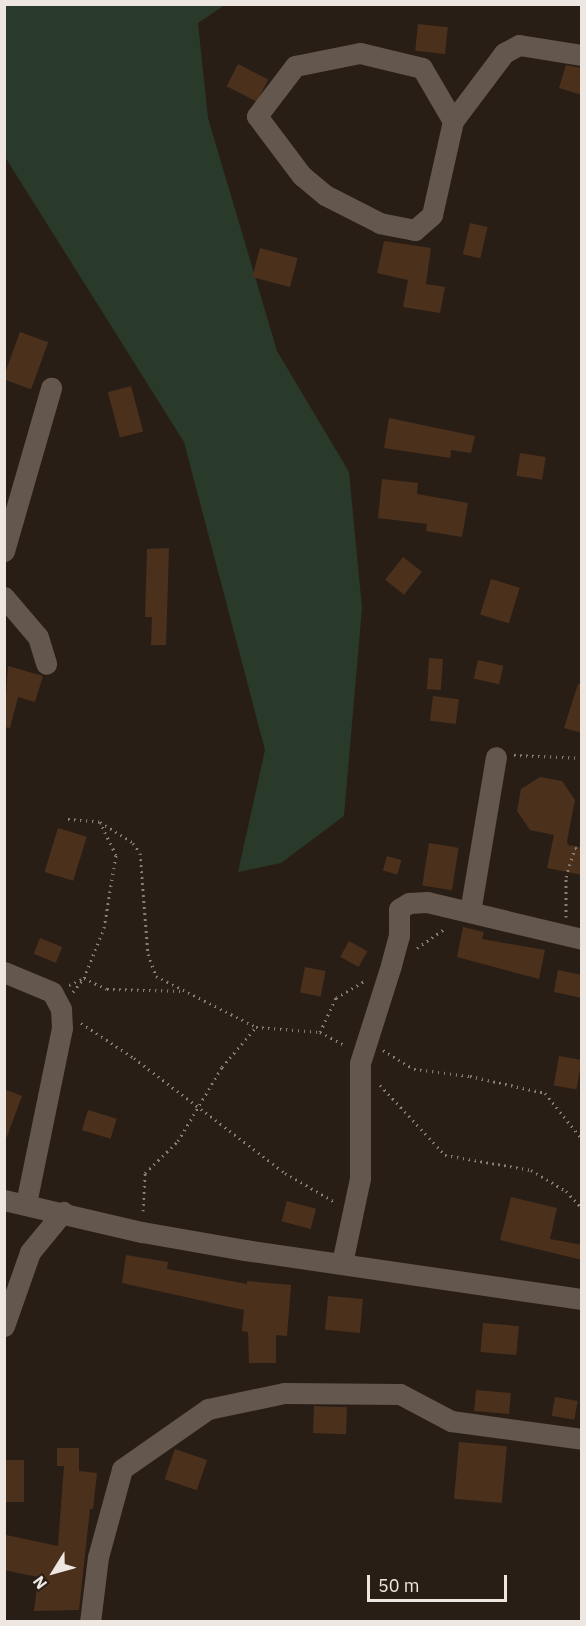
<!DOCTYPE html>
<style>
body{margin:0}
#map{position:relative;width:586px;height:1626px;overflow:hidden;background:#291e16;font-family:"IBM Plex Sans",sans-serif}
div>[style]{position:absolute}
.green>*{inset:0;background:#29392a}
.building>*{inset:0;background:#4b301c;transform-origin:0 0}
.path>*{height:3px;margin-top:-1.5px;transform-origin:0;background:repeating-linear-gradient(90deg,#887e78 0 1.5px,transparent 0 6px)}
.minor>*{height:21px;margin:-10.5px;padding:0 10.5px;transform-origin:10.5px;border-radius:10.5px;background:#64574e}
span{translate:-50% -50%;white-space:nowrap;text-align:center;line-height:1.15;-webkit-text-stroke:6px #291e16;paint-order:stroke}
.frame{position:absolute;inset:0;border:6px solid #eee6e1;pointer-events:none}
.north{position:absolute;left:24px;top:1542px;width:60px;height:60px;-webkit-text-stroke:4px #291e16;paint-order:stroke;rotate:233deg;font-size:16px;font-weight:700;line-height:24px;text-align:center;color:#eee6e1}
.north::after{content:'';display:block;margin:auto;width:21px;height:27px;background:#eee6e1;clip-path:polygon(50% 0,100% 100%,50% 72%,0 100%)}
.scale{position:absolute;left:367px;top:1575px;width:140px;height:27px;box-sizing:border-box;border:3px solid #eee6e1;border-top:0;padding-left:8px;font-size:18px;line-height:21px;white-space:nowrap;color:#eee6e1;-webkit-text-stroke:4px #291e16;paint-order:stroke}
</style>
<div id="map">
<div class="green">
<i style="clip-path:polygon(5px 5px,225px 5px,198px 23px,208px 118px,277px 351px,349px 472px,362px 608px,344px 816px,281px 863px,238px 872px,265px 750px,184px 442px,5px 157px)"></i>
</div>
<div class="building">
<i style="left:418px;top:24px;width:30px;height:27px;rotate:6deg"></i>
<i style="left:238px;top:64px;width:34px;height:25px;rotate:27deg"></i>
<i style="clip-path:polygon(566px 65px,582px 68px,582px 95px,559px 88px)"></i>
<i style="left:470px;top:223px;width:18px;height:32px;rotate:13deg"></i>
<i style="clip-path:polygon(384px 241px,431px 248px,426px 284px,445px 287px,440px 313px,403px 307px,408px 280px,377px 273px)"></i>
<i style="left:260px;top:248px;width:39px;height:30px;rotate:15deg"></i>
<i style="left:20px;top:332px;width:30px;height:50px;rotate:20deg"></i>
<i style="left:131px;top:386px;width:47px;height:24px;rotate:75deg"></i>
<i style="clip-path:polygon(389px 418px,475px 436px,471px 453px,451px 450px,450px 458px,384px 448px)"></i>
<i style="left:520px;top:453px;width:26px;height:23px;rotate:9deg"></i>
<i style="clip-path:polygon(382px 479px,418px 483px,417px 494px,468px 503px,462px 537px,426px 531px,427px 524px,378px 518px)"></i>
<i style="clip-path:polygon(169px 548px,166px 645px,151px 645px,152px 617px,145px 617px,147px 549px)"></i>
<i style="left:403px;top:557px;width:24px;height:29px;rotate:38deg"></i>
<i style="left:491px;top:579px;width:30px;height:37px;rotate:17deg"></i>
<i style="left:429px;top:658px;width:14px;height:31px;rotate:4deg"></i>
<i style="left:478px;top:660px;width:26px;height:19px;rotate:13deg"></i>
<i style="clip-path:polygon(8px 666px,43px 676px,35px 702px,18px 697px,10px 728px,4px 727px)"></i>
<i style="clip-path:polygon(578px 684px,582px 684px,582px 733px,564px 728px)"></i>
<i style="left:433px;top:696px;width:26px;height:25px;rotate:7deg"></i>
<i style="clip-path:polygon(540px 777px,562px 781px,575px 800px,567px 841px,568px 845px,582px 847px,582px 875px,547px 868px,554px 835px,530px 830px,517px 811px,521px 789px)"></i>
<i style="left:58px;top:828px;width:30px;height:46px;rotate:17deg"></i>
<i style="left:429px;top:843px;width:30px;height:43px;rotate:9deg"></i>
<i style="left:387px;top:856px;width:15px;height:15px;rotate:16deg"></i>
<i style="clip-path:polygon(463px 927px,484px 932px,482px 939px,545px 950px,539px 979px,457px 957px)"></i>
<i style="left:40px;top:938px;width:24px;height:17px;rotate:22deg"></i>
<i style="left:349px;top:941px;width:21px;height:18px;rotate:29deg"></i>
<i style="left:305px;top:967px;width:21px;height:26px;rotate:11deg"></i>
<i style="clip-path:polygon(558px 970px,582px 975px,582px 998px,554px 992px)"></i>
<i style="left:559px;top:1056px;width:23px;height:30px;rotate:10deg"></i>
<i style="clip-path:polygon(4px 1089px,22px 1096px,6px 1139px,4px 1138px)"></i>
<i style="left:88px;top:1110px;width:30px;height:21px;rotate:17deg"></i>
<i style="clip-path:polygon(511px 1197px,557px 1208px,550px 1239px,582px 1245px,582px 1260px,500px 1240px)"></i>
<i style="left:287px;top:1201px;width:30px;height:21px;rotate:15deg"></i>
<i style="clip-path:polygon(126px 1255px,168px 1262px,167px 1269px,247px 1284px,247px 1281px,291px 1285px,287px 1336px,276px 1335px,276px 1363px,249px 1363px,248px 1332px,242px 1331px,244px 1310px,122px 1283px)"></i>
<i style="left:328px;top:1296px;width:35px;height:34px;rotate:5deg"></i>
<i style="left:483px;top:1323px;width:36px;height:29px;rotate:5deg"></i>
<i style="left:476px;top:1390px;width:35px;height:21px;rotate:5deg"></i>
<i style="left:555px;top:1397px;width:23px;height:19px;rotate:10deg"></i>
<i style="left:314px;top:1406px;width:33px;height:27px;rotate:2deg"></i>
<i style="left:459px;top:1442px;width:48px;height:57px;rotate:5deg"></i>
<i style="clip-path:polygon(57px 1448px,79px 1448px,79px 1471px,97px 1473px,93px 1509px,90px 1509px,79px 1610px,34px 1611px,38px 1577px,4px 1570px,4px 1543px,6px 1535px,58px 1546px,64px 1466px,57px 1466px)"></i>
<i style="left:175px;top:1449px;width:34px;height:32px;rotate:19deg"></i>
<i style="left:4px;top:1460px;width:20px;height:42px"></i>
</div>
<div class="path">
<i style="left:581px;top:417px;width:1px"></i>
<i style="left:514px;top:755px;width:68px;rotate:2.5deg"></i>
<i style="left:68px;top:819px;width:32px;rotate:5deg"></i>
<i style="left:100px;top:822px;width:39px;rotate:32deg"></i>
<i style="left:133px;top:843px;width:12px;rotate:55deg"></i>
<i style="left:140px;top:853px;width:101px;rotate:85.5deg"></i>
<i style="left:148px;top:954px;width:23px;rotate:70deg"></i>
<i style="left:156px;top:976px;width:112px;rotate:27deg"></i>
<i style="left:256px;top:1027px;width:64px;rotate:4.5deg"></i>
<i style="left:320px;top:1032px;width:27px;rotate:28deg"></i>
<i style="left:566px;top:917px;width:40px;rotate:-90deg"></i>
<i style="left:566px;top:877px;width:30px;rotate:-73deg"></i>
<i style="left:575px;top:848px;width:7px;rotate:8deg"></i>
<i style="left:417px;top:948px;width:35px;rotate:-35deg"></i>
<i style="left:69px;top:985px;width:17px;rotate:-25deg"></i>
<i style="left:84px;top:978px;width:25px;rotate:26deg"></i>
<i style="left:107px;top:989px;width:75px;rotate:1.5deg"></i>
<i style="left:73px;top:992px;width:18px;rotate:-52deg"></i>
<i style="left:84px;top:978px;width:54px;rotate:-68.2deg"></i>
<i style="left:104px;top:928px;width:74px;rotate:-80.7deg"></i>
<i style="left:116px;top:855px;width:37px;rotate:-116deg"></i>
<i style="left:81px;top:1023px;width:64px;rotate:33.4deg"></i>
<i style="left:134px;top:1058px;width:190px;rotate:37.3deg"></i>
<i style="left:285px;top:1173px;width:58px;rotate:30.1deg"></i>
<i style="left:320px;top:1032px;width:38px;rotate:-65deg"></i>
<i style="left:336px;top:998px;width:35px;rotate:-31deg"></i>
<i style="left:383px;top:1050px;width:36px;rotate:32deg"></i>
<i style="left:414px;top:1069px;width:56px;rotate:7.1deg"></i>
<i style="left:470px;top:1076px;width:77px;rotate:12.8deg"></i>
<i style="left:545px;top:1093px;width:59px;rotate:51.2deg"></i>
<i style="left:380px;top:1085px;width:96px;rotate:47.1deg"></i>
<i style="left:445px;top:1155px;width:87px;rotate:9.9deg"></i>
<i style="left:531px;top:1170px;width:41px;rotate:31deg"></i>
<i style="left:566px;top:1191px;width:23px;rotate:47deg"></i>
<i style="left:143px;top:1211px;width:38px;rotate:-87deg"></i>
<i style="left:145px;top:1173px;width:46px;rotate:-44.1deg"></i>
<i style="left:178px;top:1141px;width:86px;rotate:-59.3deg"></i>
<i style="left:222px;top:1067px;width:52px;rotate:-49.6deg"></i>
</div>
<div class="minor">
<i style="left:360px;top:53px;width:64px;rotate:13.6deg"></i>
<i style="left:422px;top:68px;width:61px;rotate:59.7deg"></i>
<i style="left:453px;top:121px;width:96px;rotate:102.6deg"></i>
<i style="left:432px;top:215px;width:23px;rotate:139deg"></i>
<i style="left:415px;top:230px;width:36px;rotate:-169deg"></i>
<i style="left:380px;top:223px;width:62px;rotate:-153deg"></i>
<i style="left:325px;top:195px;width:30px;rotate:-140deg"></i>
<i style="left:302px;top:176px;width:75px;rotate:-126.9deg"></i>
<i style="left:257px;top:116px;width:63px;rotate:-52.8deg"></i>
<i style="left:295px;top:66px;width:66px;rotate:-11.3deg"></i>
<i style="left:453px;top:121px;width:85px;rotate:-53.1deg"></i>
<i style="left:504px;top:53px;width:17px;rotate:-28deg"></i>
<i style="left:519px;top:45px;width:64px;rotate:9deg"></i>
<i style="left:4px;top:551px;width:170px;rotate:-73.9deg"></i>
<i style="left:4px;top:597px;width:52px;rotate:49.6deg"></i>
<i style="left:38px;top:637px;width:28px;rotate:73deg"></i>
<i style="left:470px;top:912px;width:157px;rotate:-80.5deg"></i>
<i style="left:4px;top:972px;width:52px;rotate:22.6deg"></i>
<i style="left:52px;top:992px;width:19px;rotate:62deg"></i>
<i style="left:61px;top:1009px;width:19px;rotate:87deg"></i>
<i style="left:62px;top:1028px;width:179px;rotate:101.6deg"></i>
<i style="left:4px;top:1200px;width:142px;rotate:13.1deg"></i>
<i style="left:142px;top:1232px;width:105px;rotate:9.9deg"></i>
<i style="left:245px;top:1250px;width:341px;rotate:8.3deg"></i>
<i style="left:342px;top:1263px;width:87px;rotate:-78deg"></i>
<i style="left:360px;top:1178px;width:115px;rotate:-90deg"></i>
<i style="left:360px;top:1063px;width:103px;rotate:-72.4deg"></i>
<i style="left:391px;top:965px;width:30px;rotate:-75deg"></i>
<i style="left:399px;top:936px;width:27px;rotate:-90deg"></i>
<i style="left:399px;top:909px;width:12px;rotate:-31deg"></i>
<i style="left:409px;top:903px;width:18px;rotate:-3deg"></i>
<i style="left:427px;top:902px;width:159px;rotate:13.4deg"></i>
<i style="left:4px;top:1326px;width:78px;rotate:-70.6deg"></i>
<i style="left:30px;top:1252px;width:52px;rotate:-50.5deg"></i>
<i style="left:90px;top:1622px;width:65px;rotate:-83deg"></i>
<i style="left:98px;top:1557px;width:91px;rotate:-74.7deg"></i>
<i style="left:122px;top:1469px;width:105px;rotate:-34.9deg"></i>
<i style="left:208px;top:1409px;width:78px;rotate:-11.9deg"></i>
<i style="left:284px;top:1393px;width:116px;rotate:0.5deg"></i>
<i style="left:400px;top:1394px;width:58px;rotate:27.9deg"></i>
<i style="left:451px;top:1421px;width:132px;rotate:7.8deg"></i>
</div>
<div class="frame"></div>
<div class="north">N</div>
<div class="scale">50 m</div>
</div>
